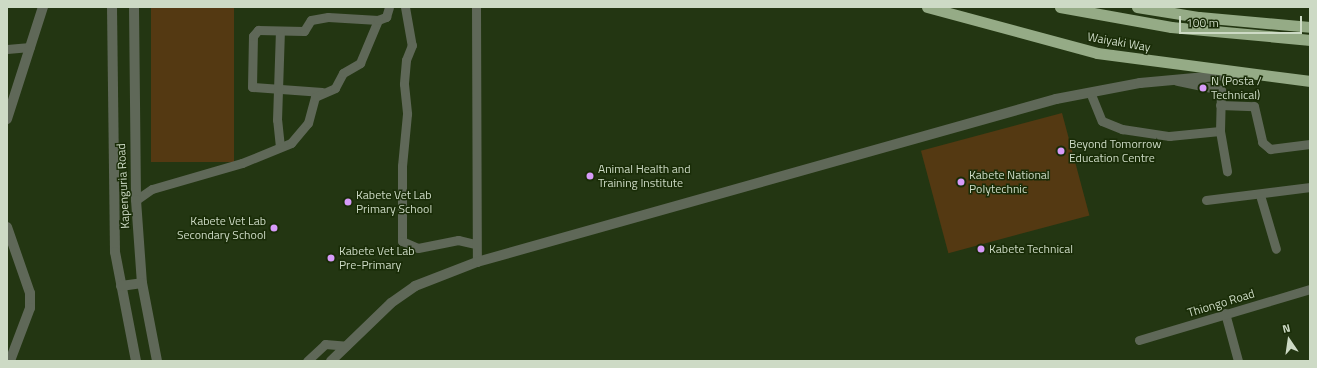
<!DOCTYPE html>
<style>
body{margin:0}
#map{position:relative;width:1317px;height:368px;overflow:hidden;background:#233612;font-family:"Titillium Web",sans-serif}
div>[style]{position:absolute}
.green>*{inset:0;background:#543912;transform-origin:0 0}
.minor>*{height:9px;margin:-4.5px;padding:0 4.5px;transform-origin:4.5px;border-radius:4.5px;background:#5f6858}
.tertiary>*{height:10px;margin:-5px;padding:0 5px;transform-origin:5px;border-radius:5px;background:#5f6858}
.trunk>*{height:11px;margin:-5.5px;padding:0 5.5px;transform-origin:5.5px;border-radius:5.5px;background:#95ab86}
.dots>*{width:11px;height:11px;translate:-50% -50%;box-sizing:border-box;border:2px solid #192c07;border-radius:50%}
span{translate:-50% -50%;white-space:nowrap;text-align:center;line-height:1.15;-webkit-text-stroke:3px #192c07;paint-order:stroke}
.street-label{font-size:12px;color:#cddac5}
.poi-label{font-size:12px;color:#cddac5}
.left{translate:0 -50%;text-align:left}
.right{translate:-100% -50%;text-align:right}
.frame{position:absolute;inset:0;border:8px solid #cddac5;pointer-events:none}
.north{position:absolute;left:1269px;top:320px;width:40px;height:40px;-webkit-text-stroke:3px #192c07;paint-order:stroke;rotate:347deg;font-size:11px;font-weight:700;line-height:16px;text-align:center;color:#cddac5}
.north::after{content:'';display:block;margin:auto;width:14px;height:18px;background:#cddac5;clip-path:polygon(50% 0,100% 100%,50% 72%,0 100%)}
.scale{position:absolute;left:1179px;top:16px;width:123px;height:18px;box-sizing:border-box;border:2px solid #cddac5;border-top:0;padding-left:5px;font-size:12px;line-height:14px;white-space:nowrap;color:#cddac5;-webkit-text-stroke:3px #192c07;paint-order:stroke}
</style>
<div id="map">
<div class="green">
<i style="left:151px;top:7px;width:83px;height:155px"></i>
<i style="left:1062px;top:113px;width:106px;height:146px;rotate:75deg"></i>
</div>
<div class="minor">
<i style="left:405px;top:7px;width:39px;rotate:80deg"></i>
<i style="left:412px;top:45px;width:16px;rotate:112deg"></i>
<i style="left:406px;top:60px;width:24px;rotate:95deg"></i>
<i style="left:404px;top:84px;width:30px;rotate:84deg"></i>
<i style="left:407px;top:114px;width:52px;rotate:95.5deg"></i>
<i style="left:402px;top:166px;width:75px;rotate:90deg"></i>
<i style="left:402px;top:241px;width:17px;rotate:24deg"></i>
<i style="left:418px;top:248px;width:41px;rotate:-11.3deg"></i>
<i style="left:458px;top:240px;width:18px;rotate:13deg"></i>
<i style="left:476px;top:7px;width:255px;rotate:89.8deg"></i>
<i style="left:7px;top:49px;width:23px;rotate:-5deg"></i>
<i style="left:322px;top:92px;width:70px;rotate:-175.9deg"></i>
<i style="left:252px;top:87px;width:51px;rotate:-88.9deg"></i>
<i style="left:253px;top:36px;width:8px;rotate:-50deg"></i>
<i style="left:258px;top:30px;width:46px;rotate:1.2deg"></i>
<i style="left:304px;top:31px;width:13px;rotate:-58deg"></i>
<i style="left:311px;top:20px;width:17px;rotate:-10deg"></i>
<i style="left:328px;top:17px;width:50px;rotate:3.4deg"></i>
<i style="left:1090px;top:92px;width:31px;rotate:68deg"></i>
<i style="left:1102px;top:121px;width:22px;rotate:22deg"></i>
<i style="left:1122px;top:129px;width:48px;rotate:8.5deg"></i>
<i style="left:1169px;top:136px;width:51px;rotate:-5.6deg"></i>
<i style="left:1220px;top:131px;width:41px;rotate:-88.6deg"></i>
<i style="left:1221px;top:90px;width:45px;rotate:-168.4deg"></i>
<i style="left:1220px;top:105px;width:34px;rotate:2deg"></i>
<i style="left:1254px;top:106px;width:37px;rotate:77deg"></i>
<i style="left:1262px;top:142px;width:11px;rotate:41deg"></i>
<i style="left:1270px;top:149px;width:40px;rotate:-7.1deg"></i>
<i style="left:1220px;top:131px;width:41px;rotate:80.1deg"></i>
<i style="left:280px;top:147px;width:27px;rotate:-96deg"></i>
<i style="left:277px;top:120px;width:89px;rotate:-88.1deg"></i>
<i style="left:1260px;top:195px;width:56px;rotate:73.5deg"></i>
<i style="left:136px;top:200px;width:19px;rotate:-35deg"></i>
<i style="left:152px;top:189px;width:94px;rotate:-16.1deg"></i>
<i style="left:242px;top:163px;width:53px;rotate:-22.2deg"></i>
<i style="left:291px;top:143px;width:26px;rotate:-50deg"></i>
<i style="left:308px;top:123px;width:27px;rotate:-75deg"></i>
<i style="left:315px;top:97px;width:22px;rotate:-24deg"></i>
<i style="left:335px;top:88px;width:17px;rotate:-62deg"></i>
<i style="left:343px;top:73px;width:20px;rotate:-30deg"></i>
<i style="left:360px;top:63px;width:47px;rotate:-67.3deg"></i>
<i style="left:378px;top:20px;width:9px;rotate:-21deg"></i>
<i style="left:386px;top:17px;width:10px;rotate:-73deg"></i>
<i style="left:1206px;top:200px;width:105px;rotate:-7.1deg"></i>
<i style="left:1225px;top:313px;width:50px;rotate:74.8deg"></i>
<i style="left:1139px;top:340px;width:178px;rotate:-16.6deg"></i>
<i style="left:307px;top:361px;width:25px;rotate:-43deg"></i>
<i style="left:325px;top:344px;width:21px;rotate:5deg"></i>
</div>
<div class="tertiary">
<i style="left:112px;top:7px;width:245px;rotate:89.3deg"></i>
<i style="left:115px;top:252px;width:111px;rotate:79.1deg"></i>
<i style="left:134px;top:7px;width:193px;rotate:89.4deg"></i>
<i style="left:136px;top:200px;width:83px;rotate:85.9deg"></i>
<i style="left:142px;top:283px;width:79px;rotate:79.1deg"></i>
<i style="left:7px;top:119px;width:118px;rotate:-72.2deg"></i>
<i style="left:7px;top:227px;width:70px;rotate:70.8deg"></i>
<i style="left:30px;top:293px;width:15px;rotate:90deg"></i>
<i style="left:30px;top:308px;width:57px;rotate:110.7deg"></i>
<i style="left:121px;top:286px;width:21px;rotate:-8deg"></i>
<i style="left:331px;top:361px;width:83px;rotate:-44deg"></i>
<i style="left:391px;top:303px;width:29px;rotate:-35deg"></i>
<i style="left:415px;top:286px;width:66px;rotate:-21.2deg"></i>
<i style="left:477px;top:262px;width:602px;rotate:-15.72deg"></i>
<i style="left:1056px;top:99px;width:86px;rotate:-10.8deg"></i>
<i style="left:1140px;top:83px;width:99px;rotate:-5.2deg"></i>
</div>
<div class="trunk">
<i style="left:927px;top:7px;width:176px;rotate:15.1deg"></i>
<i style="left:1097px;top:53px;width:215px;rotate:7.5deg"></i>
<i style="left:1060px;top:7px;width:113px;rotate:10.2deg"></i>
<i style="left:1171px;top:27px;width:140px;rotate:5.3deg"></i>
<i style="left:1137px;top:7px;width:63px;rotate:9.2deg"></i>
<i style="left:1199px;top:17px;width:111px;rotate:5.1deg"></i>
</div>
<div class="dots">
<i style="left:1203px;top:88px;background:#d79bf9"></i>
<i style="left:1061px;top:151px;background:#d79bf9"></i>
<i style="left:590px;top:176px;background:#d79bf9"></i>
<i style="left:961px;top:182px;background:#d79bf9"></i>
<i style="left:348px;top:202px;background:#d79bf9"></i>
<i style="left:274px;top:228px;background:#d79bf9"></i>
<i style="left:981px;top:249px;background:#d79bf9"></i>
<i style="left:331px;top:258px;background:#d79bf9"></i>
</div>
<div class="street-label">
<span style="left:1119px;top:42px;rotate:10deg">Waiyaki Way</span>
<span style="left:123px;top:186px;rotate:-93deg">Kapenguria Road</span>
<span style="left:1221px;top:303px;rotate:-17deg">Thiongo Road</span>
</div>
<div class="poi-label">
<span class="left" style="left:1211px;top:88px">N (Posta /<br>Technical)</span>
<span class="left" style="left:1069px;top:151px">Beyond Tomorrow<br>Education Centre</span>
<span class="left" style="left:598px;top:176px">Animal Health and<br>Training Institute</span>
<span class="left" style="left:969px;top:182px">Kabete National<br>Polytechnic</span>
<span class="left" style="left:356px;top:202px">Kabete Vet Lab<br>Primary School</span>
<span class="right" style="left:266px;top:228px">Kabete Vet Lab<br>Secondary School</span>
<span class="left" style="left:989px;top:249px">Kabete Technical</span>
<span class="left" style="left:339px;top:258px">Kabete Vet Lab<br>Pre-Primary</span>
</div>
<div class="frame"></div>
<div class="north">N</div>
<div class="scale">100 m</div>
</div>
